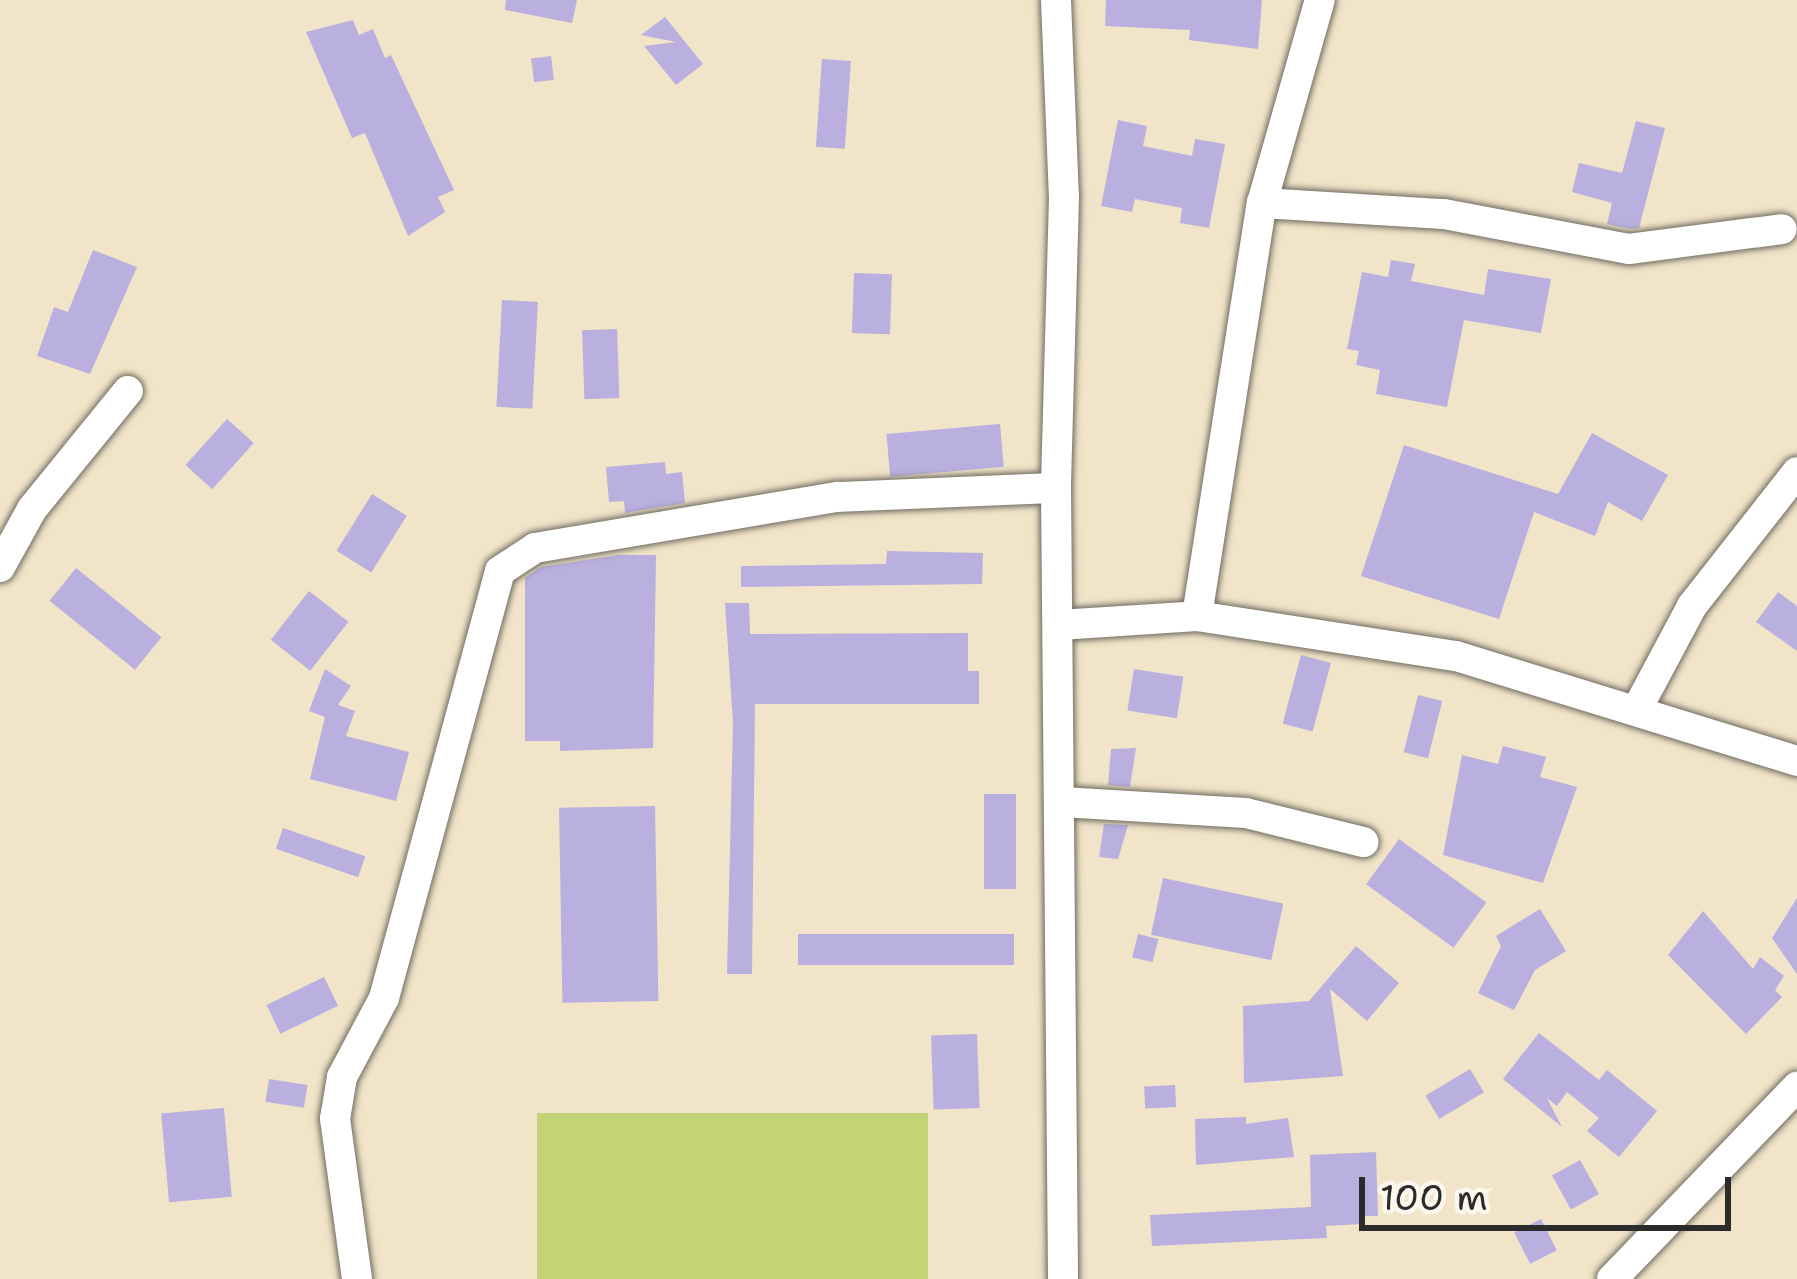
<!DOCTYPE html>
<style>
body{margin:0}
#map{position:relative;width:1797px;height:1279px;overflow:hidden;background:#f1e4c8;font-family:"Shantell Sans",sans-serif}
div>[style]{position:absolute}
.green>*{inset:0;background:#c3d375;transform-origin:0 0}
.building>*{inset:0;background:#b9b0e0;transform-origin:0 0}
.roads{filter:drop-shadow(0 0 3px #706c62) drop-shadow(0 0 3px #706c62)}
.minor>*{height:30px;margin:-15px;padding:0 15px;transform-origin:15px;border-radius:15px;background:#fff}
span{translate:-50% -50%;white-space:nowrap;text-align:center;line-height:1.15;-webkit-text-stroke:9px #fbf7ec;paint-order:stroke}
.scale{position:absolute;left:1359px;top:1177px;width:372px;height:54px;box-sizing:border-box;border:6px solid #2b2b2b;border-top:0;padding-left:15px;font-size:36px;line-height:42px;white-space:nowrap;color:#2b2b2b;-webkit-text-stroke:9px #fbf7ec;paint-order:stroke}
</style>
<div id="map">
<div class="green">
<i style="left:537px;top:1113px;width:391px;height:166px"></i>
</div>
<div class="building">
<i style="clip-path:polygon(506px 0,577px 0,572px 23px,505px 10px)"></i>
<i style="clip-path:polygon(1106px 0,1262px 0,1258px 49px,1189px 40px,1190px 30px,1105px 26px)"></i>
<i style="clip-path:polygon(665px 17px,703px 64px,676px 85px,644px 46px,676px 42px,641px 35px)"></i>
<i style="clip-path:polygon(353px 20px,359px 35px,373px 29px,385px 58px,391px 55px,454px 190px,438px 197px,445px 212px,408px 236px,365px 133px,352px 138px,306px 32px)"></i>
<i style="left:551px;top:56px;width:24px;height:20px;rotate:83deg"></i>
<i style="left:822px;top:59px;width:29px;height:88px;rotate:4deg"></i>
<i style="clip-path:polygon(1118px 120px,1147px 126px,1143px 146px,1192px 156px,1195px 139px,1225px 144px,1209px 228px,1180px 223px,1182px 208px,1135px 199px,1132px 212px,1101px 206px)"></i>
<i style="clip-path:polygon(1636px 121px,1665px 128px,1639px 228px,1630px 229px,1607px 224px,1612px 203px,1572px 192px,1579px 163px,1622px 173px)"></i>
<i style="clip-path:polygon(93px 250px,137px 267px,90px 374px,37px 356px,54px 307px,68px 312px)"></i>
<i style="clip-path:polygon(1391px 260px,1415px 264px,1411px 281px,1484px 295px,1488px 269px,1551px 279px,1541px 333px,1464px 320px,1447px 407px,1376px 394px,1380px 370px,1356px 365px,1359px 351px,1347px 349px,1362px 272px,1388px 277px)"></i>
<i style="left:854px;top:273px;width:38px;height:60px;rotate:2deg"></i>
<i style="left:502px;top:300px;width:36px;height:107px;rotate:3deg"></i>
<i style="left:617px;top:329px;width:69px;height:35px;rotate:88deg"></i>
<i style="left:227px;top:419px;width:36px;height:62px;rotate:42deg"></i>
<i style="left:1000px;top:424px;width:43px;height:114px;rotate:85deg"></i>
<i style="clip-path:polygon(1592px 433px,1668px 475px,1642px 521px,1608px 502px,1595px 536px,1534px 512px,1499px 619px,1361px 576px,1404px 445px,1558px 494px)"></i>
<i style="clip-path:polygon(665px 462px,666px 474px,682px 472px,685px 503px,625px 513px,624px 501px,609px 502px,606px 467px)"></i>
<i style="left:372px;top:494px;width:41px;height:67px;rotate:32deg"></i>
<i style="clip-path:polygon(887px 551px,983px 553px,982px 584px,741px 587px,741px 566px,886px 564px)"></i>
<i style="clip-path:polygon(618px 555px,656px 555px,653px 748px,560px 751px,560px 741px,525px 741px,525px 578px,541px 567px)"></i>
<i style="left:76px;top:568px;width:110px;height:42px;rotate:39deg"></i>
<i style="left:309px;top:591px;width:50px;height:62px;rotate:38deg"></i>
<i style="clip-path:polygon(1778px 592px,1797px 606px,1797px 651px,1756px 622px)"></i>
<i style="clip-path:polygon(725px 603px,749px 603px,750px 634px,968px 633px,968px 671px,979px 671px,979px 704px,755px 704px,752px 974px,727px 974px,733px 723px)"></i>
<i style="left:1301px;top:655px;width:31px;height:71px;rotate:15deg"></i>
<i style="clip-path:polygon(325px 669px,351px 686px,338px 705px,355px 711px,346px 736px,409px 752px,396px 801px,310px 779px,325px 717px,309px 711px)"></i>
<i style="left:1134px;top:669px;width:50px;height:42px;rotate:9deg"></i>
<i style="left:1418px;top:695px;width:25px;height:59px;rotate:14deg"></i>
<i style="clip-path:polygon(1503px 746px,1546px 757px,1540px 777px,1577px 787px,1543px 883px,1443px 855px,1462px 755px,1498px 764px)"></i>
<i style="clip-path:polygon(1136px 748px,1130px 787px,1108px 785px,1111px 749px)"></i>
<i style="left:984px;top:794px;width:32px;height:95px"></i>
<i style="left:655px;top:806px;width:195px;height:96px;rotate:89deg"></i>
<i style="clip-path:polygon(1104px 824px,1128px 825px,1118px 859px,1099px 857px)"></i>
<i style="left:283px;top:828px;width:87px;height:22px;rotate:19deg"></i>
<i style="left:1399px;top:839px;width:108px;height:56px;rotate:36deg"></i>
<i style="left:1163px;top:878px;width:123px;height:58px;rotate:12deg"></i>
<i style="clip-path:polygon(1797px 898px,1797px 974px,1772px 938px)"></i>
<i style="clip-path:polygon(1540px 909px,1566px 951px,1535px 970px,1514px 1010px,1478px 993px,1501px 946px,1496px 936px)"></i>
<i style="clip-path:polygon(1703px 911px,1753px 969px,1760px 957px,1784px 976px,1775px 990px,1782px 997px,1746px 1034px,1668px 955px)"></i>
<i style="left:1014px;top:934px;width:31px;height:216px;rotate:90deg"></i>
<i style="left:1138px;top:934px;width:21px;height:24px;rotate:14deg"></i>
<i style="clip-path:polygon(1356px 946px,1399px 983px,1367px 1021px,1330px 989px,1343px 1076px,1244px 1083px,1243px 1006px,1309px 1001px)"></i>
<i style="left:324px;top:977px;width:32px;height:64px;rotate:64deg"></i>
<i style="clip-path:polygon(1539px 1033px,1599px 1080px,1607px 1070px,1657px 1111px,1619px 1157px,1587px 1131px,1599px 1118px,1567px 1092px,1557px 1106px,1547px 1098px,1562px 1127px,1503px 1079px)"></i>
<i style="left:977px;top:1034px;width:74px;height:46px;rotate:88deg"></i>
<i style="left:1470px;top:1069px;width:27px;height:52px;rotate:59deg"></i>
<i style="left:269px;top:1079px;width:39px;height:23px;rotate:9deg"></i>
<i style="left:1175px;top:1085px;width:22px;height:31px;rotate:87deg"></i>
<i style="left:224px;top:1108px;width:89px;height:63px;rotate:85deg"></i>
<i style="clip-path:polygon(1246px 1117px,1246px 1124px,1288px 1118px,1294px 1157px,1196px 1165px,1195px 1119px)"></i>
<i style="clip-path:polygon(1376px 1152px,1378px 1216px,1362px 1216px,1362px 1224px,1326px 1226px,1327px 1238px,1152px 1246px,1150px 1215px,1311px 1207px,1310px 1155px)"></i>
<i style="left:1580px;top:1160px;width:39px;height:32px;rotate:61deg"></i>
<i style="left:1541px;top:1219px;width:35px;height:30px;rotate:63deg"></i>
</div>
<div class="roads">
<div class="minor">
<i style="left:1056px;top:0;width:197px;rotate:87.7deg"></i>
<i style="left:1064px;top:197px;width:291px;rotate:91.6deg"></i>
<i style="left:1056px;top:488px;width:791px;rotate:89.49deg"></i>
<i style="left:1262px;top:203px;width:182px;rotate:3.5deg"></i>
<i style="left:1444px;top:214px;width:188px;rotate:10.7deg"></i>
<i style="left:1629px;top:249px;width:154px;rotate:-7.4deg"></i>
<i style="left:0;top:567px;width:66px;rotate:-61.1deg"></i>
<i style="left:32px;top:509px;width:152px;rotate:-50.9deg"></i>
<i style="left:1197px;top:616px;width:418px;rotate:-81.1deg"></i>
<i style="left:1262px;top:203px;width:211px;rotate:-74.1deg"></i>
<i style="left:1059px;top:625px;width:138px;rotate:-3.7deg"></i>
<i style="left:1197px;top:616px;width:262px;rotate:8.8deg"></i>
<i style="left:1456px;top:656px;width:357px;rotate:17.1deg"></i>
<i style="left:1636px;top:711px;width:119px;rotate:-61.9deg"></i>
<i style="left:1692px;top:606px;width:170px;rotate:-51.9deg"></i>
<i style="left:1062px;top:802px;width:184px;rotate:3.4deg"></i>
<i style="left:1246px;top:813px;width:121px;rotate:13.9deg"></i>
<i style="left:357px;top:1279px;width:162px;rotate:-97.8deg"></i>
<i style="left:335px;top:1119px;width:43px;rotate:-80.5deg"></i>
<i style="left:342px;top:1077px;width:89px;rotate:-62deg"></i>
<i style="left:384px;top:998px;width:442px;rotate:-74.8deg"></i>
<i style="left:500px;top:571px;width:42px;rotate:-33.3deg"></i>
<i style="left:535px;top:548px;width:307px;rotate:-9.6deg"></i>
<i style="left:838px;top:497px;width:218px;rotate:-2.4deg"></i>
<i style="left:1612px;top:1279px;width:267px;rotate:-46.1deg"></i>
</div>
</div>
<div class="scale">100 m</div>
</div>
